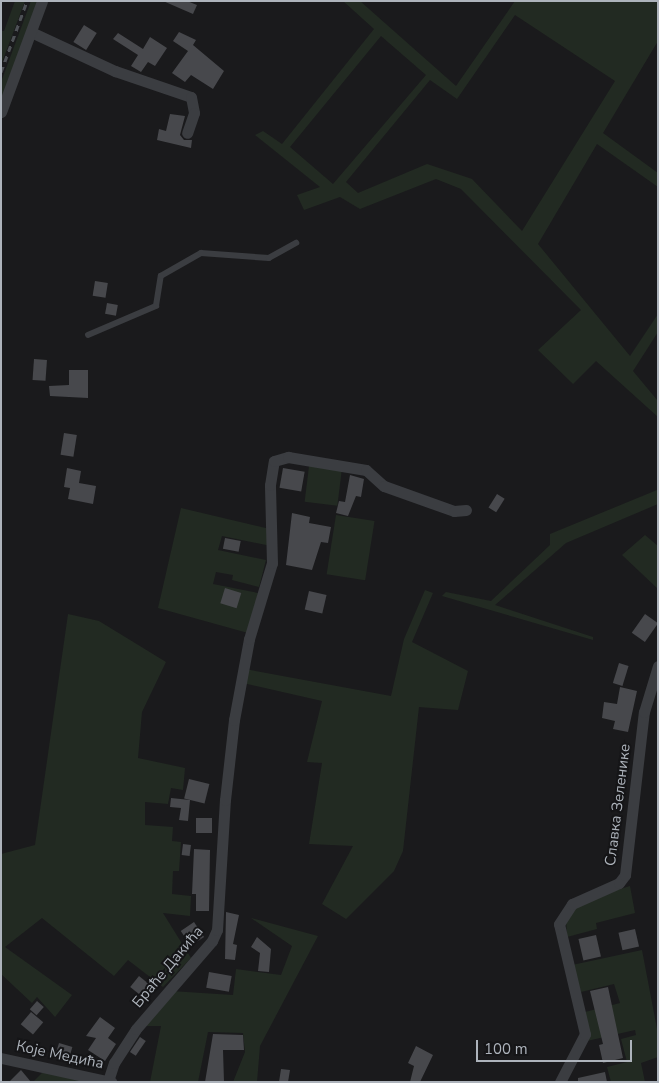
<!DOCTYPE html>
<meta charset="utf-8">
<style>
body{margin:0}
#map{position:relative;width:659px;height:1083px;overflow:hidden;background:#1a1a1c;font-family:"Nunito Sans",sans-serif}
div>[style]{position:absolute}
.green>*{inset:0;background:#222a22;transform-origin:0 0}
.building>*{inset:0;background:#47484c;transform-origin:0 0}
.lane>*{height:5.5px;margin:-2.75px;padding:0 2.75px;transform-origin:2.75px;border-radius:2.75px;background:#3b3d41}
.street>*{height:11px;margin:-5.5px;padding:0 5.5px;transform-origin:5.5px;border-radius:5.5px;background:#3b3d41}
.rail>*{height:3px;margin-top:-1.5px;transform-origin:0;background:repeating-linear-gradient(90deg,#4e5156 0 6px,transparent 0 11px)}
span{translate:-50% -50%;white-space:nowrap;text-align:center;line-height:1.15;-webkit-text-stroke:4px #151517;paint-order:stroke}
.street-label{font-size:15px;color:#adb3bb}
.frame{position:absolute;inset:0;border:2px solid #adb3bb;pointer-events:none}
.scale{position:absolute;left:476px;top:1040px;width:156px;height:22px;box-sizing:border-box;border:2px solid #adb3bb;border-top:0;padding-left:6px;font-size:15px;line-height:18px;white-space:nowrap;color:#adb3bb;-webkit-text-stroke:4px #151517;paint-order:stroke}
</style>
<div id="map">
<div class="green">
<i style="clip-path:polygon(15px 1px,25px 1px,1px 65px,1px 31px,4px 31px)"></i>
<i style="clip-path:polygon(31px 1px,38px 1px,1px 101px,1px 82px)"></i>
<i style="clip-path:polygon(evenodd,343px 1px,360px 1px,456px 86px,515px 1px,658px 1px,658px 41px,603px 133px,658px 173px,658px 187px,597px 144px,538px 244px,630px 356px,658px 314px,658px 332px,633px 371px,658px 401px,658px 417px,596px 361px,573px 384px,538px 350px,581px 310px,461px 189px,436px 179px,360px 209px,340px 197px,304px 210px,297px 195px,320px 187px,255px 135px,263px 131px,282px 144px,374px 29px,343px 1px,515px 15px,615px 81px,522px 231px,472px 179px,427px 164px,358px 193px,346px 182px,430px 80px,457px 99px,515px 15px,343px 1px,381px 36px,426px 75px,333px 184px,290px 147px,381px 36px)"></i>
<i style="left:310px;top:458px;width:33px;height:44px;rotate:7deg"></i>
<i style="clip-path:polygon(657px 490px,658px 504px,566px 543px,495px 605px,593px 637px,593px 640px,442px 596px,446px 592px,491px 601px,550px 545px,550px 534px)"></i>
<i style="clip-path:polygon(181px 508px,270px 529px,271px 546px,222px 536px,218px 550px,266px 560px,259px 587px,232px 580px,233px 575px,216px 572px,213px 584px,258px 593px,248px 633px,158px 608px)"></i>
<i style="left:336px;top:515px;width:39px;height:60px;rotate:9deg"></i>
<i style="clip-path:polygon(645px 535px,658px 546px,658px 589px,622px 555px)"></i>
<i style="clip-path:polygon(425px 590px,433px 593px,412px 642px,468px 671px,458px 710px,419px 707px,403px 851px,394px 871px,346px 919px,322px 904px,353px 846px,309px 844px,322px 763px,307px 762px,322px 701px,243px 683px,245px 669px,391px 696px,404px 639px)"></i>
<i style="clip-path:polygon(68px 614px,99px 621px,166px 662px,142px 712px,138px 758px,185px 768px,183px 790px,171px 788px,168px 804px,145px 802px,145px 825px,173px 827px,172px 841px,181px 842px,179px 871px,173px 871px,172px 894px,191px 896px,190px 916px,163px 913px,191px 958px,163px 987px,128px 960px,114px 976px,42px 918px,5px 947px,72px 995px,55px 1017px,37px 997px,32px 1003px,1px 974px,1px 854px,35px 845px)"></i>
<i style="clip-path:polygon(630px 886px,635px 913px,596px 923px,597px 929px,567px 937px,566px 919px,573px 909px,591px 898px)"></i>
<i style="clip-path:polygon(251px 918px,318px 936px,260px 1046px,257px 1082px,233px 1082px,245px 1052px,243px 1033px,208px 1032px,198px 1082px,150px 1082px,161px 1026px,140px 1026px,171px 991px,233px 995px,236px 969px,281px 975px,292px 946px)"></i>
<i style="clip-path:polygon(642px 950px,658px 1034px,658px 1057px,641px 1063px,645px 1082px,611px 1082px,607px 1067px,627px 1062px,621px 1039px,636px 1035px,635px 1030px,587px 1041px,585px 1012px,620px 1003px,614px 984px,581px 992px,572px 965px)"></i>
<i style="clip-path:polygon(46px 1069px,98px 1082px,33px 1082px)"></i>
</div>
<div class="building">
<i style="clip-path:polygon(163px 1px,187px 1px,197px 5px,193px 14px)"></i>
<i style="left:84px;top:25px;width:15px;height:20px;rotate:32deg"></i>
<i style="clip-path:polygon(179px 32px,196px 40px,193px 45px,224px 71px,213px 89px,191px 75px,185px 82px,172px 73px,188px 51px,173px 41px)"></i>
<i style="clip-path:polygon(118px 33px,143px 49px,150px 37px,167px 48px,155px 66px,148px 62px,141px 72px,131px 66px,138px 55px,113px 39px)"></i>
<i style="clip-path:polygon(170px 114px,185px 116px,180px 135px,184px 140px,192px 140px,191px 148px,157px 140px,159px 129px,166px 131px)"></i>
<i style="left:95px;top:281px;width:13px;height:15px;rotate:9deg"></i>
<i style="left:107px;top:303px;width:11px;height:11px;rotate:10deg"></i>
<i style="left:34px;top:359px;width:13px;height:21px;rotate:4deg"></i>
<i style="clip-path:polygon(69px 370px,88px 370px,88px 398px,50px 396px,49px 386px,69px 385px)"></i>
<i style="left:64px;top:433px;width:13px;height:22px;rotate:9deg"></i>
<i style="clip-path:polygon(67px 468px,81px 471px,79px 483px,96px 486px,93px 504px,68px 499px,70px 488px,64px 487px)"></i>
<i style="left:283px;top:468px;width:22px;height:20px;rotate:10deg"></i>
<i style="clip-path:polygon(350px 475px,364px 479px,361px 497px,356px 496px,348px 516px,336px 513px,339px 501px,345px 502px)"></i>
<i style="left:497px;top:494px;width:9px;height:16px;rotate:32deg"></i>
<i style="clip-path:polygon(292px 513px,310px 517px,309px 523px,331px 527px,328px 543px,321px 542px,312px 570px,286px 565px)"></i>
<i style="left:225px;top:538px;width:16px;height:11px;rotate:11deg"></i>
<i style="left:225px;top:588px;width:17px;height:16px;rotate:17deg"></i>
<i style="left:309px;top:591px;width:18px;height:19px;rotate:13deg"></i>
<i style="left:645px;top:614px;width:16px;height:23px;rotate:35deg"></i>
<i style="left:619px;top:663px;width:10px;height:21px;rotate:17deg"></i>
<i style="clip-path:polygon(620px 687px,637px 691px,628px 732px,613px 729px,615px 721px,602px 718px,604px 702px,617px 704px)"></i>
<i style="left:189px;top:779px;width:21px;height:20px;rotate:14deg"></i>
<i style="clip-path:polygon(171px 798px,190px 800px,188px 821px,179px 820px,181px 808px,170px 807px)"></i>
<i style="left:196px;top:818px;width:16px;height:15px"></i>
<i style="left:183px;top:844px;width:8px;height:11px;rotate:7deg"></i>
<i style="clip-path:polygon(194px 849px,210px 850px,209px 911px,196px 911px,196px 894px,192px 894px)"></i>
<i style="clip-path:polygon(226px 912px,239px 915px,233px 944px,237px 945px,235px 960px,225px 959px)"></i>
<i style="left:194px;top:922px;width:18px;height:16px;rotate:56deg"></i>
<i style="left:635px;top:929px;width:18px;height:17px;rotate:77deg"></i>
<i style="left:596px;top:935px;width:22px;height:18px;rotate:77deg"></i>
<i style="clip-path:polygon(257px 937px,271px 949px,269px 972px,258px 971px,260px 953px,251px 947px)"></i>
<i style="left:209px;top:972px;width:23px;height:16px;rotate:10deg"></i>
<i style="left:139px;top:976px;width:19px;height:14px;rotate:39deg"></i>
<i style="clip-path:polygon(608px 987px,623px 1058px,603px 1063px,599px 1045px,603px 1044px,590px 991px)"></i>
<i style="left:37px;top:1001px;width:9px;height:11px;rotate:41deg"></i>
<i style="left:31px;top:1012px;width:16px;height:16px;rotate:40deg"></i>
<i style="clip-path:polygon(100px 1017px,115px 1028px,108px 1038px,116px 1044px,105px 1061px,88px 1050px,96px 1038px,86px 1036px)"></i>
<i style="clip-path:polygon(213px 1034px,243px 1035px,244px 1050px,223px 1050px,224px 1082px,205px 1082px)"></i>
<i style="left:140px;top:1037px;width:7px;height:18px;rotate:34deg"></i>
<i style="left:59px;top:1043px;width:14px;height:16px;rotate:17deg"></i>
<i style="clip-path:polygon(416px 1046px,433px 1055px,420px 1082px,410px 1082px,414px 1066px,408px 1063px)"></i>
<i style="clip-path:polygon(281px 1069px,290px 1070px,288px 1082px,279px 1082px)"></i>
<i style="clip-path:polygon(21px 1070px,31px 1082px,9px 1082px)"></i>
<i style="clip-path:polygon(605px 1072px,607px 1082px,578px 1082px,578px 1078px)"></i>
</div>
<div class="lane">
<i style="left:88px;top:335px;width:74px;rotate:-23.1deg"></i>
<i style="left:156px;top:306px;width:30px;rotate:-81deg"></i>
<i style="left:161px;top:276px;width:46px;rotate:-29.9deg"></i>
<i style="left:201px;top:253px;width:68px;rotate:4.2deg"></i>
<i style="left:269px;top:258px;width:31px;rotate:-29deg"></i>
</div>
<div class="street">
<i style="left:31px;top:32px;width:93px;rotate:24.9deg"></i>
<i style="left:115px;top:71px;width:80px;rotate:18.9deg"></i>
<i style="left:191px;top:97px;width:16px;rotate:79deg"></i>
<i style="left:194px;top:113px;width:21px;rotate:109deg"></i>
<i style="left:1px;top:112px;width:118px;rotate:-69.7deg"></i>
<i style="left:1px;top:1058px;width:113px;rotate:12.3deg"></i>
<i style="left:108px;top:1081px;width:19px;rotate:-72deg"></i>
<i style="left:114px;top:1063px;width:40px;rotate:-57.1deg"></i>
<i style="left:136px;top:1029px;width:116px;rotate:-49.2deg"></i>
<i style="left:212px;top:941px;width:12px;rotate:-66deg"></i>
<i style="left:217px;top:930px;width:130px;rotate:-86.5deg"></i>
<i style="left:225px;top:800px;width:81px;rotate:-83.6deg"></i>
<i style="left:234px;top:720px;width:82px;rotate:-79.5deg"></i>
<i style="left:249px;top:639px;width:79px;rotate:-73.2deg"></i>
<i style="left:272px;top:563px;width:78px;rotate:-91.5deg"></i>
<i style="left:270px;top:485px;width:24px;rotate:-81deg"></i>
<i style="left:274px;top:461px;width:15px;rotate:-16deg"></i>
<i style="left:288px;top:457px;width:79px;rotate:9.5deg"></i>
<i style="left:366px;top:470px;width:24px;rotate:42deg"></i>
<i style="left:384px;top:486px;width:74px;rotate:19.7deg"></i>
<i style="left:454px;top:511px;width:12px;rotate:-5deg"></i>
<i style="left:560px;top:1082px;width:54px;rotate:-62.5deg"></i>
<i style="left:585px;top:1034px;width:113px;rotate:-103.3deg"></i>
<i style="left:559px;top:924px;width:24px;rotate:-57deg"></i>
<i style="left:572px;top:904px;width:51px;rotate:-24.1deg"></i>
<i style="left:619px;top:883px;width:10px;rotate:-53deg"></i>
<i style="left:625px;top:875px;width:164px;rotate:-83.4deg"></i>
<i style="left:644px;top:712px;width:48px;rotate:-73.1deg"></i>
</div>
<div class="rail">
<i style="left:1px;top:72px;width:76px;rotate:-69.9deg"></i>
</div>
<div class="street-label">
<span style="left:618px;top:805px;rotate:-83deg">Славка Зеленике</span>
<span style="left:168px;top:967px;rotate:-50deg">Браће Дакића</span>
<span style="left:60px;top:1055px;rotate:12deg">Које Медића</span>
</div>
<div class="frame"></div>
<div class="scale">100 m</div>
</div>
